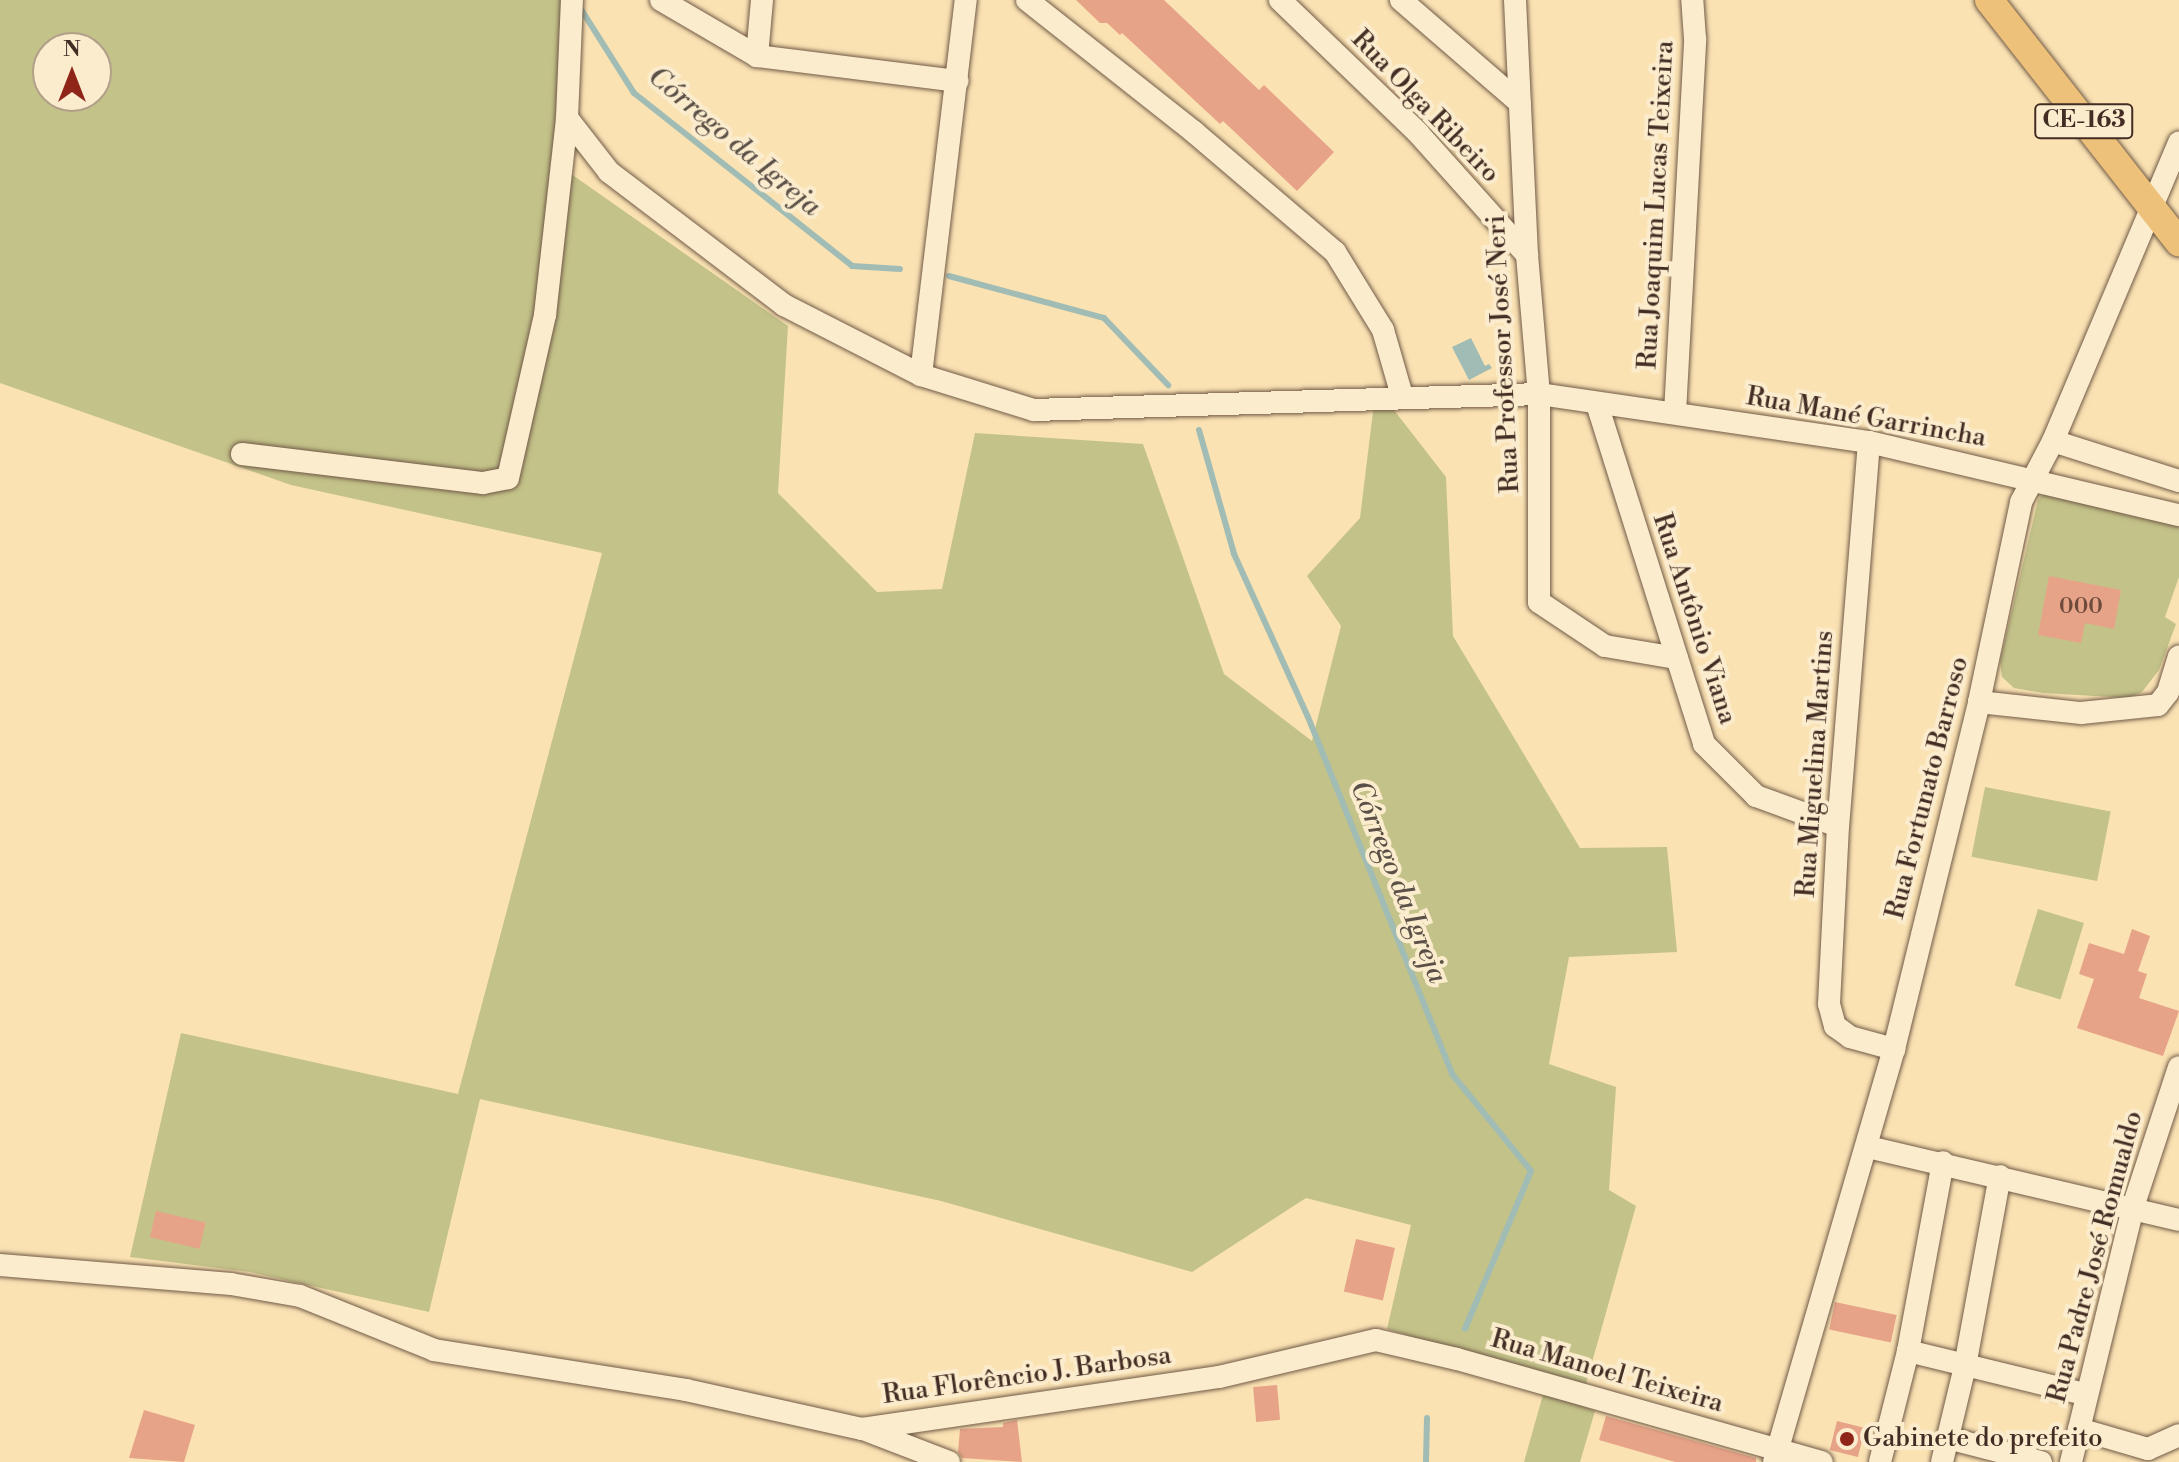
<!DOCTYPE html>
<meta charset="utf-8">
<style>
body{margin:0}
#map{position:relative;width:2179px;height:1462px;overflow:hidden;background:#fae2b3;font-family:"Libre Bodoni",serif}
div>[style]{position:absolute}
.green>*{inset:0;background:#c3c289;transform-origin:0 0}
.water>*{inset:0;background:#a0bcb4}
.stream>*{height:6px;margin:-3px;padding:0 3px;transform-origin:3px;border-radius:3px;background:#a0bcb4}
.building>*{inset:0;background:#e7a388;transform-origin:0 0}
.roads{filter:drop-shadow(0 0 2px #715a47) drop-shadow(0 0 2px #715a47)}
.minor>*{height:22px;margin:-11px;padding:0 11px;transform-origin:11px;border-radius:11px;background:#fcecce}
.major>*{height:28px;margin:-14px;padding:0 14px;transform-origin:14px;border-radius:14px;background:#edc17a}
.dots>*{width:22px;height:22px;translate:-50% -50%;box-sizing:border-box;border:4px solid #fcecce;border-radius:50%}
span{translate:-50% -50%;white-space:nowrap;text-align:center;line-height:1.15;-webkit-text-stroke:8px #fcecce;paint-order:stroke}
.number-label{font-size:22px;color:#6c4a3c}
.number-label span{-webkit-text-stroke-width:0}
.shield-label span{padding:2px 6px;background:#fcecce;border:2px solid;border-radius:6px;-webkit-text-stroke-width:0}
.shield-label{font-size:24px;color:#432c23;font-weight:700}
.street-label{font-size:26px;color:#432c23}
.poi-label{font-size:26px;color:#432c23}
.left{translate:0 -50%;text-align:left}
.water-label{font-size:28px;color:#5a5047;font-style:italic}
.north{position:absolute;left:32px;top:32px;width:80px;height:80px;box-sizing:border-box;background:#fcecce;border:2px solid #b29f8a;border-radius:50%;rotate:0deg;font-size:22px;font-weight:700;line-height:32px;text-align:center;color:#432c23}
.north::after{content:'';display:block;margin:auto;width:28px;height:36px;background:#8f2418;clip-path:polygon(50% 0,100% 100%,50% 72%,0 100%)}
</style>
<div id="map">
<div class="green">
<i style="clip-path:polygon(evenodd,0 0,565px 0,564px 169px,788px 326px,778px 493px,877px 592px,942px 589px,975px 433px,1143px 444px,1224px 674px,1312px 741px,1341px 626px,1307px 576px,1360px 518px,1376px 387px,1446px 477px,1453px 636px,1580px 848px,1667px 847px,1677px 952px,1569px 957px,1549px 1064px,1616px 1087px,1609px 1190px,1636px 1206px,1580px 1405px,1595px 1411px,1580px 1462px,1524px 1462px,1548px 1377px,1387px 1329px,1411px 1225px,1306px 1198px,1192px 1272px,941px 1201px,480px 1099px,429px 1312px,250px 1272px,130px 1257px,181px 1033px,458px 1094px,602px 553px,291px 485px,0 383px,0 0,48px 48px,96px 48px,96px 96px,48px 96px,48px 48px)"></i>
<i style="clip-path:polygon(2044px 493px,2179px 525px,2179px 577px,2165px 617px,2176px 624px,2159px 670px,2142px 692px,2129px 698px,2043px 693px,2014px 688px,2002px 677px,2000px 661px,2038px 500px)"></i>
<i style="left:1985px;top:787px;width:128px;height:71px;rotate:11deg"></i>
<i style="left:2038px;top:909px;width:48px;height:80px;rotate:17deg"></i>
</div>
<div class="water">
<i style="clip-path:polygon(1471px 338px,1485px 366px,1489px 364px,1492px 368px,1469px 380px,1452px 347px)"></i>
</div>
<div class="stream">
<i style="left:579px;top:6px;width:103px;rotate:57.7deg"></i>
<i style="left:634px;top:93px;width:278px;rotate:38.4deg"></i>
<i style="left:852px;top:266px;width:48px;rotate:3.6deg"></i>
<i style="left:949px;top:276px;width:161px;rotate:15.2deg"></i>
<i style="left:1104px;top:318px;width:93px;rotate:46.3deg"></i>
<i style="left:1199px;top:430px;width:129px;rotate:74.2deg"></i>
<i style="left:1234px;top:554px;width:179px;rotate:65.6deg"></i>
<i style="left:1308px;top:717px;width:385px;rotate:68deg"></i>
<i style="left:1452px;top:1074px;width:125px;rotate:50.8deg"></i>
<i style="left:1531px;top:1171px;width:171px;rotate:112.7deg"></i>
<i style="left:1426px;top:1462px;width:44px;rotate:-88.7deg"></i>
</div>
<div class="building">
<i style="clip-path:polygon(1076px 0,1164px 0,1259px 90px,1264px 85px,1334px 152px,1297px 191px,1223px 121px,1220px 124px,1122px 33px,1120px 35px,1107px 23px,1100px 23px)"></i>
<i style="clip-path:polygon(2049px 576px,2121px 590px,2114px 629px,2085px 623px,2081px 643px,2038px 635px)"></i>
<i style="clip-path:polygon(2132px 929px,2150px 936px,2138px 971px,2147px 974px,2139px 998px,2179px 1011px,2163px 1056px,2077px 1028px,2094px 979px,2079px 974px,2089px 943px,2124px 954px)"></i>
<i style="left:156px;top:1211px;width:51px;height:27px;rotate:13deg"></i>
<i style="left:1356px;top:1239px;width:40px;height:54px;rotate:13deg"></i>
<i style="left:1835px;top:1302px;width:63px;height:28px;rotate:12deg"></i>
<i style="left:1277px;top:1385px;width:35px;height:24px;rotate:85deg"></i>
<i style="clip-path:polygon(144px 1410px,195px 1425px,184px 1462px,129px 1458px)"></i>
<i style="clip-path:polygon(1606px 1416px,1756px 1458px,1756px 1462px,1675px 1462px,1599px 1440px)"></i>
<i style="clip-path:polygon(1017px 1420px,1022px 1462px,962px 1458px,958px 1452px,960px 1429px,1003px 1427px,1003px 1423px)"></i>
<i style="left:1837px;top:1421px;width:29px;height:30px;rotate:14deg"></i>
</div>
<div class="roads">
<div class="minor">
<i style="left:661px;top:0;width:111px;rotate:30.3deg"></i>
<i style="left:757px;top:56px;width:202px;rotate:7.1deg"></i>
<i style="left:1027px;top:0;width:213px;rotate:38.3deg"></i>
<i style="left:1194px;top:132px;width:185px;rotate:40.4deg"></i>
<i style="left:1335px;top:252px;width:92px;rotate:58.4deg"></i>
<i style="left:1383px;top:330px;width:69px;rotate:73.9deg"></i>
<i style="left:1280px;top:0;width:192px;rotate:43.9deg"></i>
<i style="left:1418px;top:133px;width:164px;rotate:48.2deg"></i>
<i style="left:1401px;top:0;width:157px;rotate:40.9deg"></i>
<i style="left:1515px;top:0;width:255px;rotate:87.3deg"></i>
<i style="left:1527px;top:255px;width:140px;rotate:85.1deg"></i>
<i style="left:1539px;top:394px;width:208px;rotate:90deg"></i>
<i style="left:1539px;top:602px;width:79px;rotate:33.7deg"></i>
<i style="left:1605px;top:646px;width:73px;rotate:9.5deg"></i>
<i style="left:757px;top:56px;width:56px;rotate:-84.9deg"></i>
<i style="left:567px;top:118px;width:68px;rotate:52.1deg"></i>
<i style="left:609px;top:172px;width:220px;rotate:37.2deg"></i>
<i style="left:784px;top:305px;width:154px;rotate:27.1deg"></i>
<i style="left:921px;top:375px;width:118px;rotate:17.2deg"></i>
<i style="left:1034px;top:410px;width:505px;rotate:-1.81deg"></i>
<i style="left:1539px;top:394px;width:333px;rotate:8.3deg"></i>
<i style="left:1869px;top:442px;width:318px;rotate:13.3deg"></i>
<i style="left:921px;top:375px;width:378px;rotate:-83.2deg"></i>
<i style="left:1597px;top:404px;width:356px;rotate:72.5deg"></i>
<i style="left:1704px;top:744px;width:74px;rotate:45deg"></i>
<i style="left:1756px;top:796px;width:87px;rotate:20.1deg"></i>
<i style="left:1675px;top:413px;width:375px;rotate:-86.9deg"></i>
<i style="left:1695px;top:39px;width:39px;rotate:-94deg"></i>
<i style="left:2053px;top:441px;width:132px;rotate:17.6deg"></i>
<i style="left:1869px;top:442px;width:385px;rotate:94.6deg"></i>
<i style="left:1838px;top:826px;width:178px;rotate:92.9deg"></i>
<i style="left:1829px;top:1004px;width:23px;rotate:75deg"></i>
<i style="left:1835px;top:1026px;width:19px;rotate:36deg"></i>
<i style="left:1850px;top:1037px;width:46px;rotate:15.3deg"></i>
<i style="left:242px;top:454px;width:243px;rotate:6.9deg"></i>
<i style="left:483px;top:483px;width:25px;rotate:-11deg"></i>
<i style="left:508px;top:478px;width:167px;rotate:-77.2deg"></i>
<i style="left:545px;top:315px;width:198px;rotate:-83.6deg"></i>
<i style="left:567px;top:118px;width:118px;rotate:-87.6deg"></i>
<i style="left:1979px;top:702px;width:103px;rotate:6.2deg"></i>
<i style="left:2081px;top:713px;width:77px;rotate:-5.9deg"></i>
<i style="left:2158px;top:705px;width:16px;rotate:-52deg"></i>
<i style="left:2168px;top:692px;width:37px;rotate:-73deg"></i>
<i style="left:1868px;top:1147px;width:319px;rotate:13.2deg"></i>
<i style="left:0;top:1265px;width:232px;rotate:4.7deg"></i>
<i style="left:231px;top:1284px;width:70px;rotate:9.9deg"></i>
<i style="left:300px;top:1296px;width:144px;rotate:21.9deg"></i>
<i style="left:434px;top:1350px;width:255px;rotate:9deg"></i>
<i style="left:686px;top:1390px;width:180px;rotate:12.5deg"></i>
<i style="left:862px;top:1429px;width:361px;rotate:-8.3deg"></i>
<i style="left:1219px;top:1377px;width:161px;rotate:-13.3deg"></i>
<i style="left:1376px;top:1340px;width:83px;rotate:13.2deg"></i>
<i style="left:1457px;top:1359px;width:379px;rotate:15.8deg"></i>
<i style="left:1908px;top:1351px;width:182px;rotate:13.7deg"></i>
<i style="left:863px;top:1429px;width:92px;rotate:21deg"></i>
<i style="left:2079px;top:1429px;width:72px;rotate:16.2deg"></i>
<i style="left:1948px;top:1438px;width:96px;rotate:14.5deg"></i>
<i style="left:2148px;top:1449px;width:34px;rotate:-24deg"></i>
<i style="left:1774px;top:1462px;width:430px;rotate:-73.8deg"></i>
<i style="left:1894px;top:1049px;width:357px;rotate:-76.2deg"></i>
<i style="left:1979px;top:702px;width:204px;rotate:-78.1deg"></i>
<i style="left:2021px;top:502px;width:69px;rotate:-62.3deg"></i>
<i style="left:2053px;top:441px;width:324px;rotate:-67.1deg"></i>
<i style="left:1880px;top:1462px;width:114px;rotate:-75.8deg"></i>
<i style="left:1908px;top:1351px;width:192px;rotate:-79.5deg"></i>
<i style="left:1942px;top:1462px;width:99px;rotate:-76.5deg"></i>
<i style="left:1965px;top:1366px;width:193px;rotate:-79.6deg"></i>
<i style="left:2071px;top:1462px;width:262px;rotate:-76.3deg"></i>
<i style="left:2133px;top:1207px;width:147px;rotate:-71.8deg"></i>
</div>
<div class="major">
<i style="left:1989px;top:0;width:308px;rotate:51.9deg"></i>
</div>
</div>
<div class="dots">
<i style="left:1847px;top:1439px;background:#8f2418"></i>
</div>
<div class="number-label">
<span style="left:2081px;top:607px">000</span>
</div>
<div class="shield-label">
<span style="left:2084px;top:121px">CE-163</span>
</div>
<div class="street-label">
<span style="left:1425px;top:107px;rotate:46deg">Rua Olga Ribeiro</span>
<span style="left:1657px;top:205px;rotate:-87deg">Rua Joaquim Lucas Teixeira</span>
<span style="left:1504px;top:354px;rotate:-93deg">Rua Professor José Neri</span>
<span style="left:1866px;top:418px;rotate:10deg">Rua Mané Garrincha</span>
<span style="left:1694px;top:619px;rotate:72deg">Rua Antônio Viana</span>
<span style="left:1816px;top:764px;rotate:-86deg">Rua Miguelina Martins</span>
<span style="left:1928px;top:788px;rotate:-76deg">Rua Fortunato Barroso</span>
<span style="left:2096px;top:1257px;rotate:-75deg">Rua Padre José Romualdo</span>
<span style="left:1607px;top:1372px;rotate:16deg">Rua Manoel Teixeira</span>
<span style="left:1027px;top:1376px;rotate:-8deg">Rua Florêncio J. Barbosa</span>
</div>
<div class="poi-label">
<span class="left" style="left:1863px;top:1439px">Gabinete do prefeito</span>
</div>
<div class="water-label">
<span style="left:734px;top:142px;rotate:40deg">Córrego da Igreja</span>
<span style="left:1398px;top:882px;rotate:68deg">Córrego da Igreja</span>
</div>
<div class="north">N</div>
</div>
